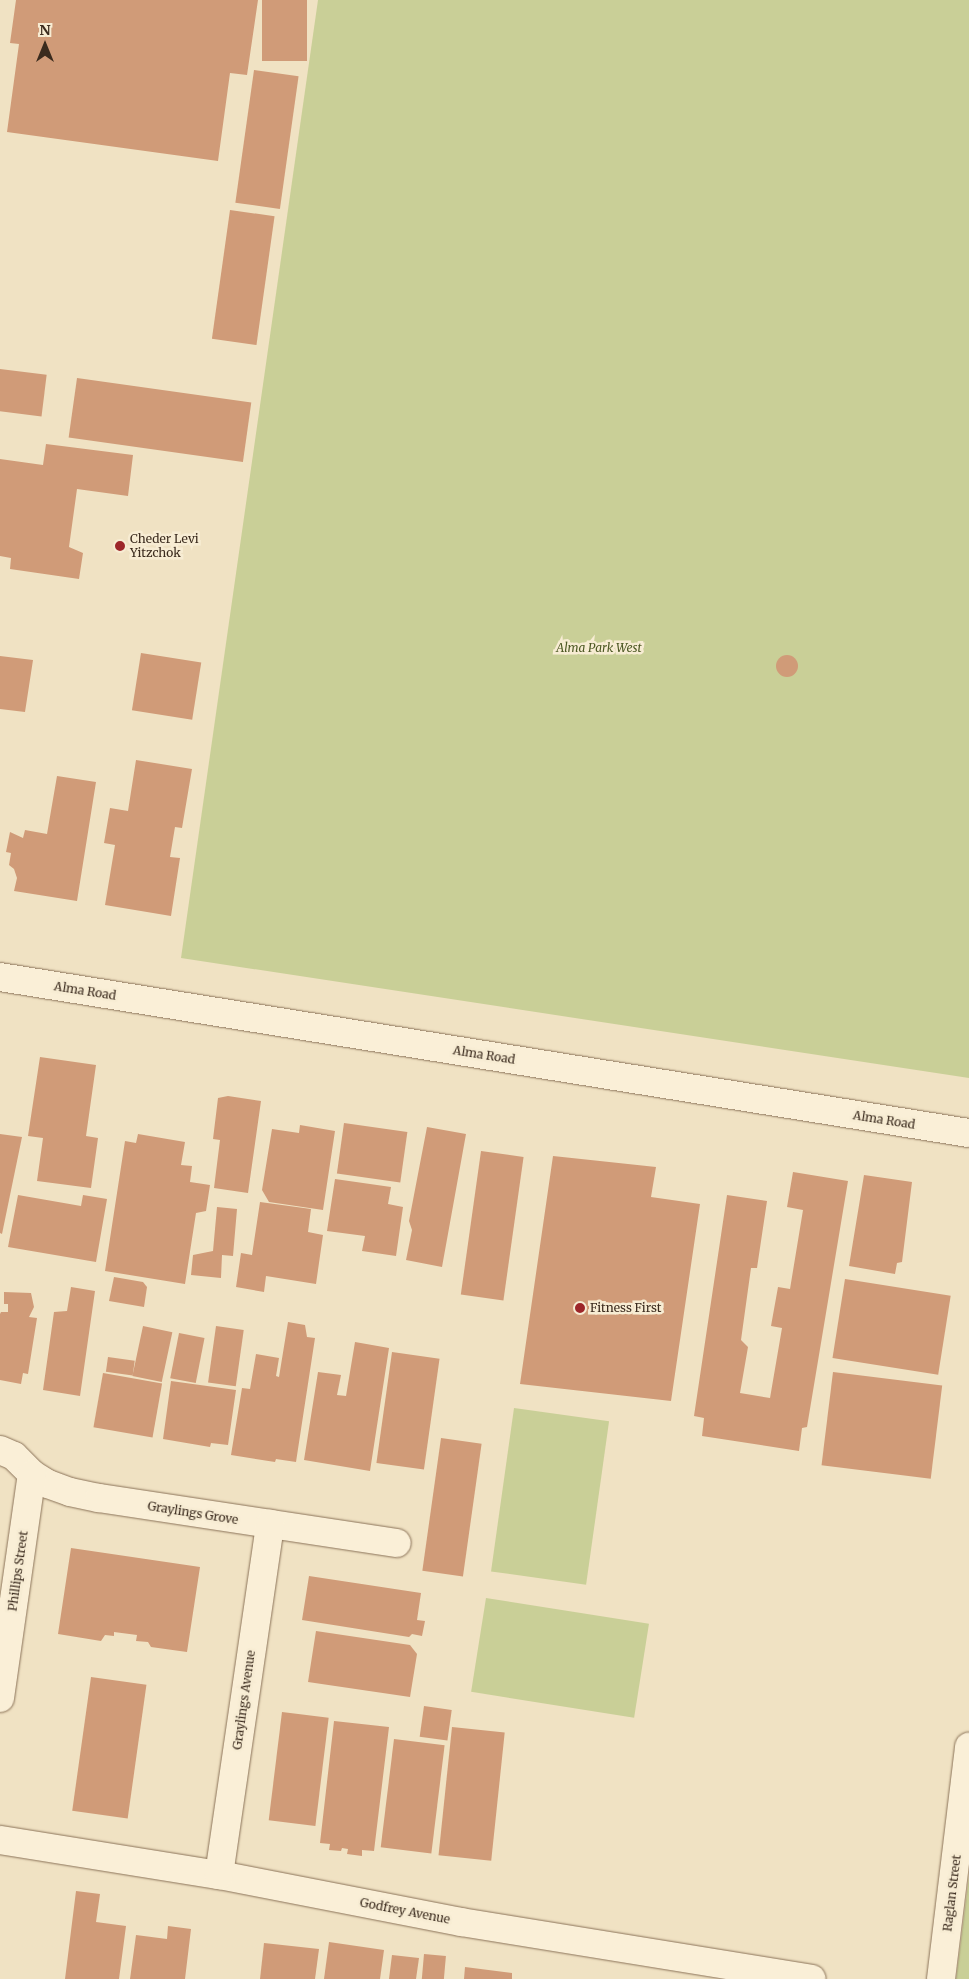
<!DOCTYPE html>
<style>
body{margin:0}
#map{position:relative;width:969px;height:1979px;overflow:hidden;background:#f0e2c3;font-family:Merriweather,serif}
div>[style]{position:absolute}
.green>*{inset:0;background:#c9cf97;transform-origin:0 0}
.building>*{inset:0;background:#d09b78;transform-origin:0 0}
.round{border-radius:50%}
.roads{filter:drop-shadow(0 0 1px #8b7359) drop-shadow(0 0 1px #8b7359)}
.minor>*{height:28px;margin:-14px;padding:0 14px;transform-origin:14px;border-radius:14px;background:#faefd7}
.dots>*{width:14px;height:14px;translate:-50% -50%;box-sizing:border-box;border:2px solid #f7ecd3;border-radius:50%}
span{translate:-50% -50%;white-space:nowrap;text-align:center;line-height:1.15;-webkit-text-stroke:5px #f7ecd3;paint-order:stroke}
.poi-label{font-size:12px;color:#3b2b1e}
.left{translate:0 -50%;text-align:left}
.park-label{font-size:12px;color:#4c5823;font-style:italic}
.street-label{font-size:12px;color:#3b2b1e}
.north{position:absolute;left:20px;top:20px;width:50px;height:50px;-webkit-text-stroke:4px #f7ecd3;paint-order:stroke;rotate:0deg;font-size:14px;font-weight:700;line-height:20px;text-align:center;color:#3b2b1e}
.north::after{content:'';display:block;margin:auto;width:18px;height:22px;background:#3b2b1e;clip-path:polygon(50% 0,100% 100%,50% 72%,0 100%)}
</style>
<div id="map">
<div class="green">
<i style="clip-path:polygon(318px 0,969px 0,969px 1078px,181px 958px)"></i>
<i style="left:514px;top:1408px;width:96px;height:165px;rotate:8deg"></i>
<i style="left:486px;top:1598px;width:165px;height:95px;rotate:9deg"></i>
<i style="clip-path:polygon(969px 1876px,969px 1979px,956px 1979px)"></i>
</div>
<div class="building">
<i style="clip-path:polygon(16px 0,258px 0,247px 75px,230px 73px,218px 161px,7px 132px,19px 44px,10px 43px)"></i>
<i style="left:262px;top:0;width:45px;height:61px"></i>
<i style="left:254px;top:70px;width:45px;height:134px;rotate:8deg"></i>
<i style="left:230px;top:210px;width:45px;height:130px;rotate:8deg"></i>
<i style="left:0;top:369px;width:47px;height:42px;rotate:7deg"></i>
<i style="left:77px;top:378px;width:176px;height:60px;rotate:8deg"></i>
<i style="clip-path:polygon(46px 444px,133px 455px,128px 496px,77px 489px,69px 547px,83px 553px,79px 579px,10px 569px,11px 558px,0 556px,0 459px,43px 465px)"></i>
<i style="left:141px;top:653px;width:61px;height:58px;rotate:9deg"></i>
<i class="round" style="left:776px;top:655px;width:22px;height:22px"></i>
<i style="clip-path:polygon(0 656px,33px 660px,25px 712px,0 709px)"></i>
<i style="clip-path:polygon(136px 760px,192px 769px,182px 828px,175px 827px,170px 857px,180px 858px,171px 916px,105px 905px,115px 845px,104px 843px,110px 808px,128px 811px)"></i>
<i style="clip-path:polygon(57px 776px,96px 782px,77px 901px,14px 891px,17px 878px,14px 869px,9px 865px,11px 853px,6px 852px,10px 832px,23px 838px,25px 830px,47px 834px)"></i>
<i style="clip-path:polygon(40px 1057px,96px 1065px,86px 1136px,98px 1138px,91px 1188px,37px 1181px,43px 1138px,28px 1136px)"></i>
<i style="clip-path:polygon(228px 1096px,261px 1101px,248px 1193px,214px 1188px,220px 1140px,213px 1139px,218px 1098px)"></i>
<i style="left:344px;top:1123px;width:64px;height:51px;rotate:8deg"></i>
<i style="clip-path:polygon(300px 1125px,335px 1131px,323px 1210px,269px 1202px,262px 1190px,272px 1129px,299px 1133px)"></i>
<i style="clip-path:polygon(427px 1127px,466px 1134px,442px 1267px,406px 1260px,412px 1230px,409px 1221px)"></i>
<i style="clip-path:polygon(0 1134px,22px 1137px,2px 1234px,0 1233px)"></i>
<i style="clip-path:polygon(138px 1134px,185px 1142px,181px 1165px,192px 1166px,190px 1182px,210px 1185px,206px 1211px,196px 1213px,185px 1284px,105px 1271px,125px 1141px,136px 1143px)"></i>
<i style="left:481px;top:1151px;width:43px;height:145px;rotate:8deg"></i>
<i style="clip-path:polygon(553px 1156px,656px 1167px,651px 1197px,700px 1204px,671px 1401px,520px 1384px)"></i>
<i style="clip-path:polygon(793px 1172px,848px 1181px,807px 1427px,802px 1428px,799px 1451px,702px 1436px,704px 1418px,694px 1416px,727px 1195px,767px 1201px,757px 1268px,751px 1268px,741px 1340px,748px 1347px,740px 1393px,770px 1398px,782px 1328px,771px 1326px,778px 1287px,790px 1289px,803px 1210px,787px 1207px)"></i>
<i style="clip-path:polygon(864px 1175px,912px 1182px,902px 1262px,897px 1263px,895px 1274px,849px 1266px)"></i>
<i style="clip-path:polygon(335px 1179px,391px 1187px,388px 1204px,403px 1207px,396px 1256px,362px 1251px,365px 1236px,327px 1231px)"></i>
<i style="clip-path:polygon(18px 1195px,81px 1206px,83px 1195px,107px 1199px,96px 1262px,8px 1247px)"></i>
<i style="clip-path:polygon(260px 1202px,311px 1209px,308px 1232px,323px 1235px,316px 1284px,266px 1276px,264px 1292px,236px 1287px,241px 1253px,252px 1255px)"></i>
<i style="clip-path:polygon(217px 1207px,237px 1209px,233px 1256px,222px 1255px,221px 1278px,191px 1275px,193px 1255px,213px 1251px)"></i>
<i style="clip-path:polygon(114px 1277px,143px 1282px,147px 1287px,144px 1307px,109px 1301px)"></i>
<i style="left:845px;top:1279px;width:107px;height:80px;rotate:9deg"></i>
<i style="clip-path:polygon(71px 1287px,95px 1291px,80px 1396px,43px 1390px,54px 1312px,67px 1311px)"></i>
<i style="clip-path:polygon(4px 1292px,31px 1293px,34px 1307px,29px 1317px,37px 1318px,28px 1374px,23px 1373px,21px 1384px,0 1380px,0 1314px,1px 1312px,8px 1312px,8px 1304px,4px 1304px)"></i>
<i style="clip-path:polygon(288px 1322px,305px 1325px,307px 1337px,315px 1338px,296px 1462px,276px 1459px,275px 1462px,231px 1455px,242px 1388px,250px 1389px,256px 1354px,279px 1358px,276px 1376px,279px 1377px)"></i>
<i style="left:143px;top:1326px;width:30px;height:51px;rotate:12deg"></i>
<i style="left:216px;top:1326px;width:28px;height:57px;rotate:8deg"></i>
<i style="left:179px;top:1333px;width:26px;height:46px;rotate:11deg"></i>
<i style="clip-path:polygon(355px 1342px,389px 1348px,370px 1471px,304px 1460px,318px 1372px,341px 1375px,337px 1395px,346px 1396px)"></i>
<i style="left:392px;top:1352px;width:48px;height:112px;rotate:8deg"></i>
<i style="left:108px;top:1357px;width:27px;height:15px;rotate:8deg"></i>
<i style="left:833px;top:1372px;width:110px;height:94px;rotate:7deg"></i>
<i style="left:103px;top:1373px;width:60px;height:55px;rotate:10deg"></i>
<i style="clip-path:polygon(171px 1381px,236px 1390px,228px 1445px,211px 1443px,210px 1447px,163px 1439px)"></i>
<i style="left:441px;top:1438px;width:41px;height:134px;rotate:8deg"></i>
<i style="clip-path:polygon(71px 1548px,200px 1567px,187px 1652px,151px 1647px,148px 1642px,136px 1641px,137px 1635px,114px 1632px,114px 1636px,105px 1635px,101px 1641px,58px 1634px)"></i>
<i style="clip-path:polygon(309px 1576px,421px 1593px,417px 1620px,425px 1621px,422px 1636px,412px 1634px,409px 1637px,302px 1620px)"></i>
<i style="clip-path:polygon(316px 1631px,410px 1645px,417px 1654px,410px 1697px,308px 1682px)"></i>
<i style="left:91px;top:1677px;width:56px;height:135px;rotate:8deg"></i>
<i style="left:424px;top:1706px;width:28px;height:31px;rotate:8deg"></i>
<i style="left:282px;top:1712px;width:47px;height:109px;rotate:7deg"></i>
<i style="clip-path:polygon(334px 1721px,389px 1727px,374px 1851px,362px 1850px,362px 1856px,347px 1854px,348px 1849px,342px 1848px,341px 1851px,329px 1850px,330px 1844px,320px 1843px)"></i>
<i style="left:452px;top:1727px;width:53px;height:129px;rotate:6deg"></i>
<i style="left:394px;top:1739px;width:51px;height:109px;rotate:7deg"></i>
<i style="clip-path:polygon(76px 1891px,100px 1894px,96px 1922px,126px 1926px,119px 1979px,65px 1979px)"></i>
<i style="clip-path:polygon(168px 1926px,191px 1929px,185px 1979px,130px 1979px,136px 1935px,167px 1939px)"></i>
<i style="clip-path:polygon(329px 1942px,384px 1950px,380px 1979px,324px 1979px)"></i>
<i style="clip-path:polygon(264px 1943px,319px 1949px,315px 1979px,260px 1979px)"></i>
<i style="left:424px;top:1954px;width:22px;height:25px;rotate:5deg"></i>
<i style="clip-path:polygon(392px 1955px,419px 1958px,416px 1979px,389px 1979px)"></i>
<i style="clip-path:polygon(465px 1967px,512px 1973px,512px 1979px,464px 1979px)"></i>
</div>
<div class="roads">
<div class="minor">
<i style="left:0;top:977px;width:981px;rotate:9.15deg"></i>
<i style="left:0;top:1450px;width:15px;rotate:23deg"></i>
<i style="left:14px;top:1456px;width:25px;rotate:45deg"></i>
<i style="left:32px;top:1474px;width:19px;rotate:32deg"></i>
<i style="left:48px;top:1484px;width:23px;rotate:20deg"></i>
<i style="left:70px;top:1492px;width:30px;rotate:12deg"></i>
<i style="left:99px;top:1498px;width:301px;rotate:8.6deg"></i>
<i style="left:0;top:1698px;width:226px;rotate:-81.9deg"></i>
<i style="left:0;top:1840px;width:222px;rotate:9.1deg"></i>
<i style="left:219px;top:1875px;width:247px;rotate:11deg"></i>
<i style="left:461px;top:1922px;width:355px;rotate:9.2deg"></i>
<i style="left:219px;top:1875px;width:355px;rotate:-81.7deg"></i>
<i style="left:941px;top:1979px;width:234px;rotate:-83.1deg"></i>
</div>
</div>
<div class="dots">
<i style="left:120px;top:546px;background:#9d2629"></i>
<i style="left:580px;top:1308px;background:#9d2629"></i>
</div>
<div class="poi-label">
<span class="left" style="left:130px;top:546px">Cheder Levi<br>Yitzchok</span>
<span class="left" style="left:590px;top:1308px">Fitness First</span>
</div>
<div class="park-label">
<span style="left:599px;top:648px">Alma Park West</span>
</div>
<div class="street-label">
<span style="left:85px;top:991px;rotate:9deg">Alma Road</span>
<span style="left:484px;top:1055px;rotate:9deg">Alma Road</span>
<span style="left:884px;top:1120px;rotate:9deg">Alma Road</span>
<span style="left:193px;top:1513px;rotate:9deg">Graylings Grove</span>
<span style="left:18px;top:1571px;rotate:-82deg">Phillips Street</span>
<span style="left:244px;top:1700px;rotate:-82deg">Graylings Avenue</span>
<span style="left:952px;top:1893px;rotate:-83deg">Raglan Street</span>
<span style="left:405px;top:1911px;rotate:11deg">Godfrey Avenue</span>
</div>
<div class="north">N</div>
</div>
